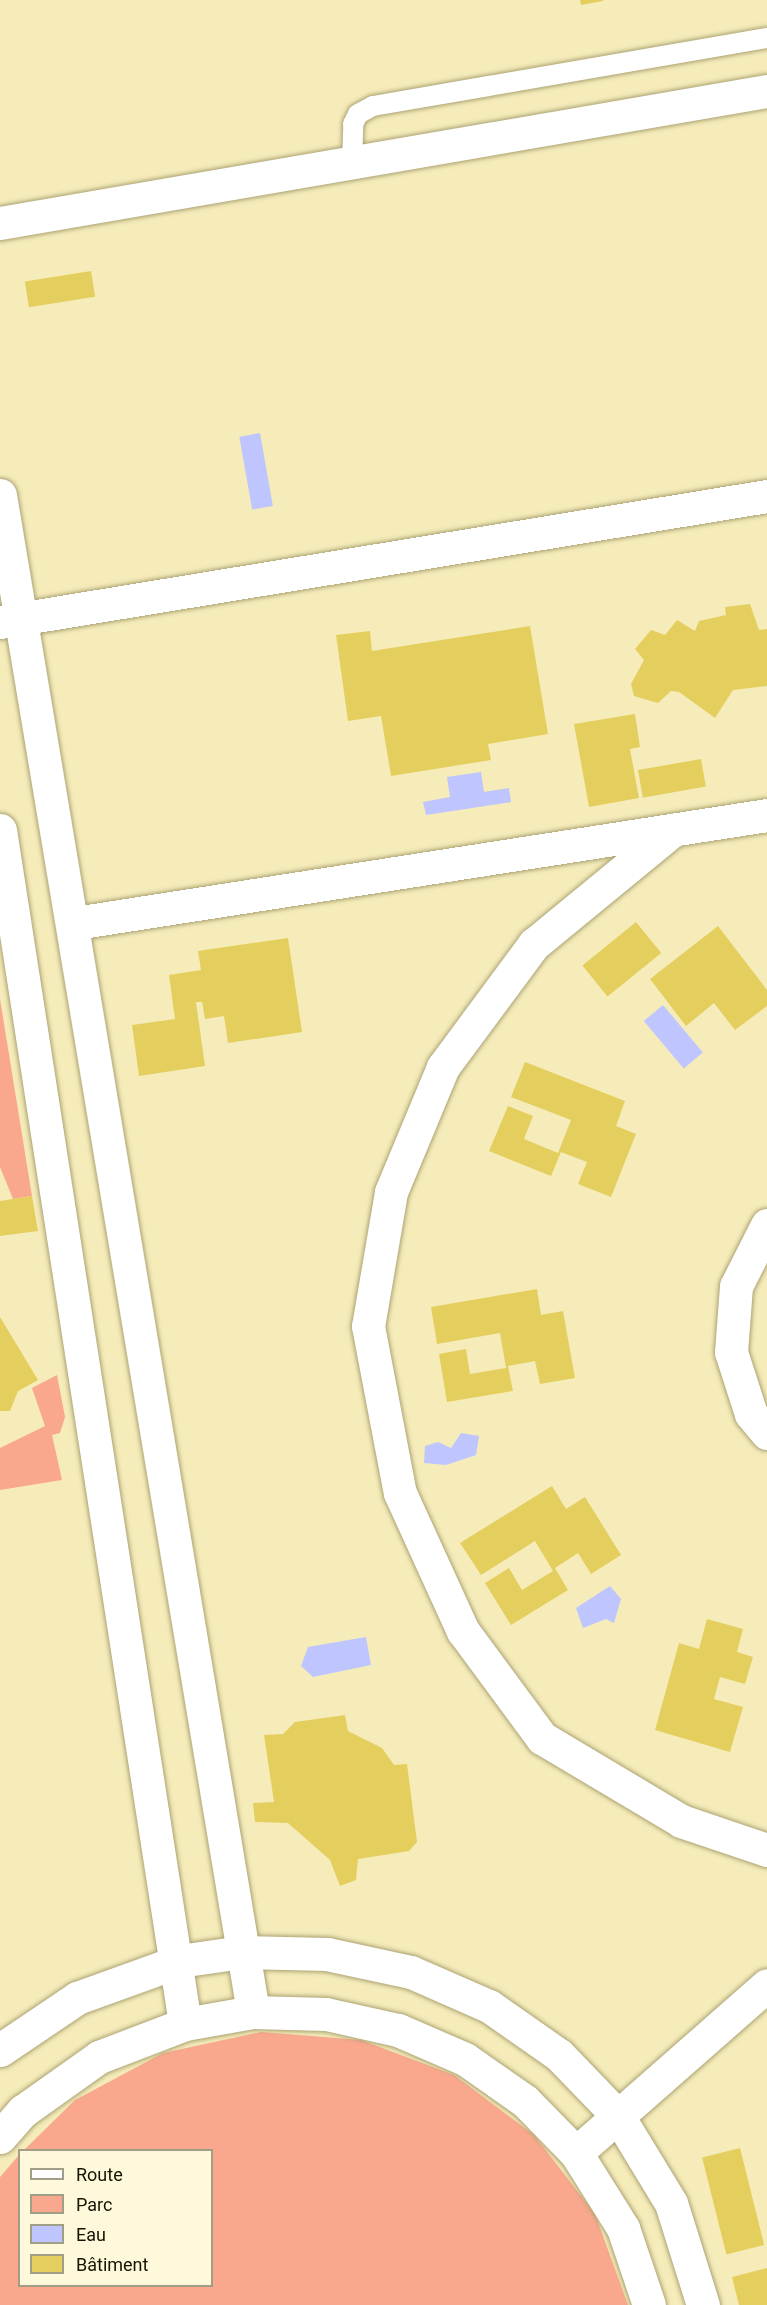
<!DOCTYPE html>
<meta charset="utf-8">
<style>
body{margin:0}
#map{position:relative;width:767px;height:2305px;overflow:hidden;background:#f5ecba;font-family:Roboto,sans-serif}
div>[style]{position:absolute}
.green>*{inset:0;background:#f9a88d}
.water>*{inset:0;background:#bec5ff;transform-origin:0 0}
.building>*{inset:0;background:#e4cf5e;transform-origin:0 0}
.roads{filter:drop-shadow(0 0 2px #aca374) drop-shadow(0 0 2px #aca374)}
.service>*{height:20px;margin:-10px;padding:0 10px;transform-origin:10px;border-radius:10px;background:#fff}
.minor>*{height:33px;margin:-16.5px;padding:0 16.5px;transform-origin:16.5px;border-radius:16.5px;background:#fff}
span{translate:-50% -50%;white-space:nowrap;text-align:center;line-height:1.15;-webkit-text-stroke:6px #fef9db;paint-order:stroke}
.legend{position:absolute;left:18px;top:2149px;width:195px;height:138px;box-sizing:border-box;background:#fef9db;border:2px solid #a29d85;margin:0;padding:8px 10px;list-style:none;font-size:18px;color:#171303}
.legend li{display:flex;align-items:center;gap:12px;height:30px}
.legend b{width:30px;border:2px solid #a29d85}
</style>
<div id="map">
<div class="green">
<i style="clip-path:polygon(0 999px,32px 1196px,13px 1199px,0 1167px)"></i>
<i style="clip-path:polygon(57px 1375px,65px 1417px,60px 1433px,52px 1435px,62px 1480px,0 1490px,0 1448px,45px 1426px,32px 1388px)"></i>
<i style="clip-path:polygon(261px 2032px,361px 2040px,454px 2075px,534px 2135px,595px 2214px,628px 2305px,0 2305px,0 2177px,19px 2155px,20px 2286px,212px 2286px,212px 2150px,24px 2150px,75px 2100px,163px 2053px)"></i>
</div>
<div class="water">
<i style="left:260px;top:433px;width:74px;height:21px;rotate:80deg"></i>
<i style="clip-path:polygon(481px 772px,484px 792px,509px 788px,511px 802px,426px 815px,423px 802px,450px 797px,447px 777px)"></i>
<i style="left:663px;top:1005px;width:62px;height:25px;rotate:50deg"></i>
<i style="clip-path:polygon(461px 1433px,479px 1436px,476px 1455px,446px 1465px,424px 1463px,425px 1446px,438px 1442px,451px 1448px)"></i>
<i style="clip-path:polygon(610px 1586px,621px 1599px,614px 1623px,606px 1619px,583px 1628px,576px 1608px)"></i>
<i style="clip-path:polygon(366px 1637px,371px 1665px,313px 1677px,301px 1666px,308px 1647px)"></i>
</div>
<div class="building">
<i style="clip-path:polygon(580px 0,603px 0,603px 1px,581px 5px)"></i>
<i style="left:91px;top:271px;width:26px;height:67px;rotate:81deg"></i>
<i style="clip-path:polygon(750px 604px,759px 630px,767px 629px,767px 686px,733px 690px,715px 718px,679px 692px,671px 691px,658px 703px,634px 696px,631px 684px,644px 660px,635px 649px,651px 630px,665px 635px,677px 620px,695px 631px,699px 621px,726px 615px,725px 607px)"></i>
<i style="clip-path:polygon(530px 626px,548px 734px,488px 744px,491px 760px,391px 776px,381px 716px,348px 721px,336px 635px,370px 631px,372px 651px)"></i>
<i style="clip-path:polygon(635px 714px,640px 747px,630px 749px,639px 798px,589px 807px,574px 724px)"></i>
<i style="left:701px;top:759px;width:28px;height:64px;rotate:80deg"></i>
<i style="left:636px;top:922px;width:40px;height:69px;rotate:51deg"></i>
<i style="clip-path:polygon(718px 926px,767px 990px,767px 1006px,735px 1030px,714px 1003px,686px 1026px,650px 979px)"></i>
<i style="clip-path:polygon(288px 938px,302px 1032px,228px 1043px,224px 1016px,205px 1019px,202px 1002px,196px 1002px,205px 1066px,139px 1076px,132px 1025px,175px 1019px,169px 975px,201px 970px,198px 951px)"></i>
<i style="clip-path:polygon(525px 1062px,625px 1101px,616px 1126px,636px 1134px,611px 1197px,578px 1184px,587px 1162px,561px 1152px,551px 1176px,489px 1151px,508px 1106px,533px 1116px,524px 1139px,558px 1153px,571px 1120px,511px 1097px)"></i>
<i style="clip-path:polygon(32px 1196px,38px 1231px,0 1236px,0 1201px)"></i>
<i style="clip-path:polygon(537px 1289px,541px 1315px,563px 1311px,575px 1378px,540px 1384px,535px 1361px,508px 1366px,513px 1391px,447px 1402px,439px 1354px,466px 1349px,470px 1374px,506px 1368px,500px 1333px,437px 1344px,431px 1307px)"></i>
<i style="clip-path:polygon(0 1317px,38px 1380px,18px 1391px,10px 1411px,0 1411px)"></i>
<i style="clip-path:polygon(552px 1486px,566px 1509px,585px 1497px,621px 1555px,591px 1574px,578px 1553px,555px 1568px,568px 1590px,511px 1625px,485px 1583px,509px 1568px,522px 1590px,553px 1571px,535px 1541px,481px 1575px,460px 1543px)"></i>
<i style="clip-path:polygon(707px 1619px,743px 1629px,737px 1652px,753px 1657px,745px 1684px,720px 1677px,714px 1699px,743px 1707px,730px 1752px,655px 1730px,679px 1643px,699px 1649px)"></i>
<i style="clip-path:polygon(345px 1715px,348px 1731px,382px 1748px,394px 1765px,407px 1764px,417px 1842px,409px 1851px,358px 1859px,356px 1880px,340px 1886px,330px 1860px,288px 1823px,255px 1822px,253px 1803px,274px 1802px,264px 1735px,283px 1734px,295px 1722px)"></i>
<i style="left:740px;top:2148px;width:100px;height:39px;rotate:76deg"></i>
<i style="clip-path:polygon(767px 2268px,767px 2305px,739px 2305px,732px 2277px)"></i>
</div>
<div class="roads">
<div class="service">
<i style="left:352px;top:162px;width:38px;rotate:-88deg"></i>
<i style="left:353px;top:124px;width:11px;rotate:-63deg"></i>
<i style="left:358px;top:114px;width:17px;rotate:-28deg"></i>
<i style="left:373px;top:106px;width:400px;rotate:-9.8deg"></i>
</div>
<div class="minor">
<i style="left:0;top:223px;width:778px;rotate:-9.76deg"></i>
<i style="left:0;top:495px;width:1538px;rotate:80.53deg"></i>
<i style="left:0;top:622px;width:777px;rotate:-9.33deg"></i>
<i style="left:0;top:830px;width:1208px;rotate:81.19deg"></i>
<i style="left:673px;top:830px;width:180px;rotate:140.6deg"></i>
<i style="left:534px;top:944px;width:153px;rotate:126.5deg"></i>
<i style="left:443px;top:1067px;width:135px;rotate:112.6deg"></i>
<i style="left:391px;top:1192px;width:136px;rotate:99.7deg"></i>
<i style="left:368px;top:1326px;width:170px;rotate:79.2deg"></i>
<i style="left:400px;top:1493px;width:152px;rotate:65.5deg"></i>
<i style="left:463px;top:1631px;width:133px;rotate:53.6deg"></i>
<i style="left:542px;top:1738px;width:162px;rotate:30.8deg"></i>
<i style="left:681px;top:1821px;width:91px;rotate:18.6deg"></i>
<i style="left:75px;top:923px;width:700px;rotate:-8.87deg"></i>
<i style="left:767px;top:1225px;width:68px;rotate:116.9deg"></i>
<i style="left:736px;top:1286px;width:66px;rotate:94.3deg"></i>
<i style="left:731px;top:1352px;width:65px;rotate:72.1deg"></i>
<i style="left:751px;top:1414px;width:25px;rotate:50deg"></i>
<i style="left:0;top:2050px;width:93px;rotate:-34deg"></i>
<i style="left:77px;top:1998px;width:109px;rotate:-19.9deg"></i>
<i style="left:179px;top:1961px;width:64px;rotate:-8.1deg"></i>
<i style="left:242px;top:1952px;width:85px;rotate:1.3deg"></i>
<i style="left:327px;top:1954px;width:86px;rotate:12.1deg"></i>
<i style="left:411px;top:1972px;width:85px;rotate:23.6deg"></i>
<i style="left:489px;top:2006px;width:85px;rotate:35deg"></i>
<i style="left:559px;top:2055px;width:85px;rotate:46deg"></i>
<i style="left:618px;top:2116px;width:102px;rotate:58.7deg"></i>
<i style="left:671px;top:2203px;width:107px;rotate:72.6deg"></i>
<i style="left:0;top:2137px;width:35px;rotate:-49deg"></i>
<i style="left:23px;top:2111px;width:93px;rotate:-35.4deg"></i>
<i style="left:99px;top:2057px;width:92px;rotate:-21deg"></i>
<i style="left:185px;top:2024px;width:69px;rotate:-10deg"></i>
<i style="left:253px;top:2012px;width:73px;rotate:1.6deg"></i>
<i style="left:326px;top:2014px;width:74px;rotate:12.5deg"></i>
<i style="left:398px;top:2030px;width:73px;rotate:23.4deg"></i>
<i style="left:465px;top:2059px;width:73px;rotate:35deg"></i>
<i style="left:525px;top:2101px;width:73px;rotate:45.6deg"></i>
<i style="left:576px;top:2153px;width:89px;rotate:57.9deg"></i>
<i style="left:623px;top:2228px;width:81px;rotate:71.3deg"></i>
<i style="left:576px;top:2153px;width:254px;rotate:-41.3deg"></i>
</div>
</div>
<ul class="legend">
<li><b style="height:8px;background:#fff"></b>Route</li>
<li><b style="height:16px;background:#f9a88d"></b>Parc</li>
<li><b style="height:16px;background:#bec5ff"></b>Eau</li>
<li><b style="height:16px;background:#e4cf5e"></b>Bâtiment</li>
</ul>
</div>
